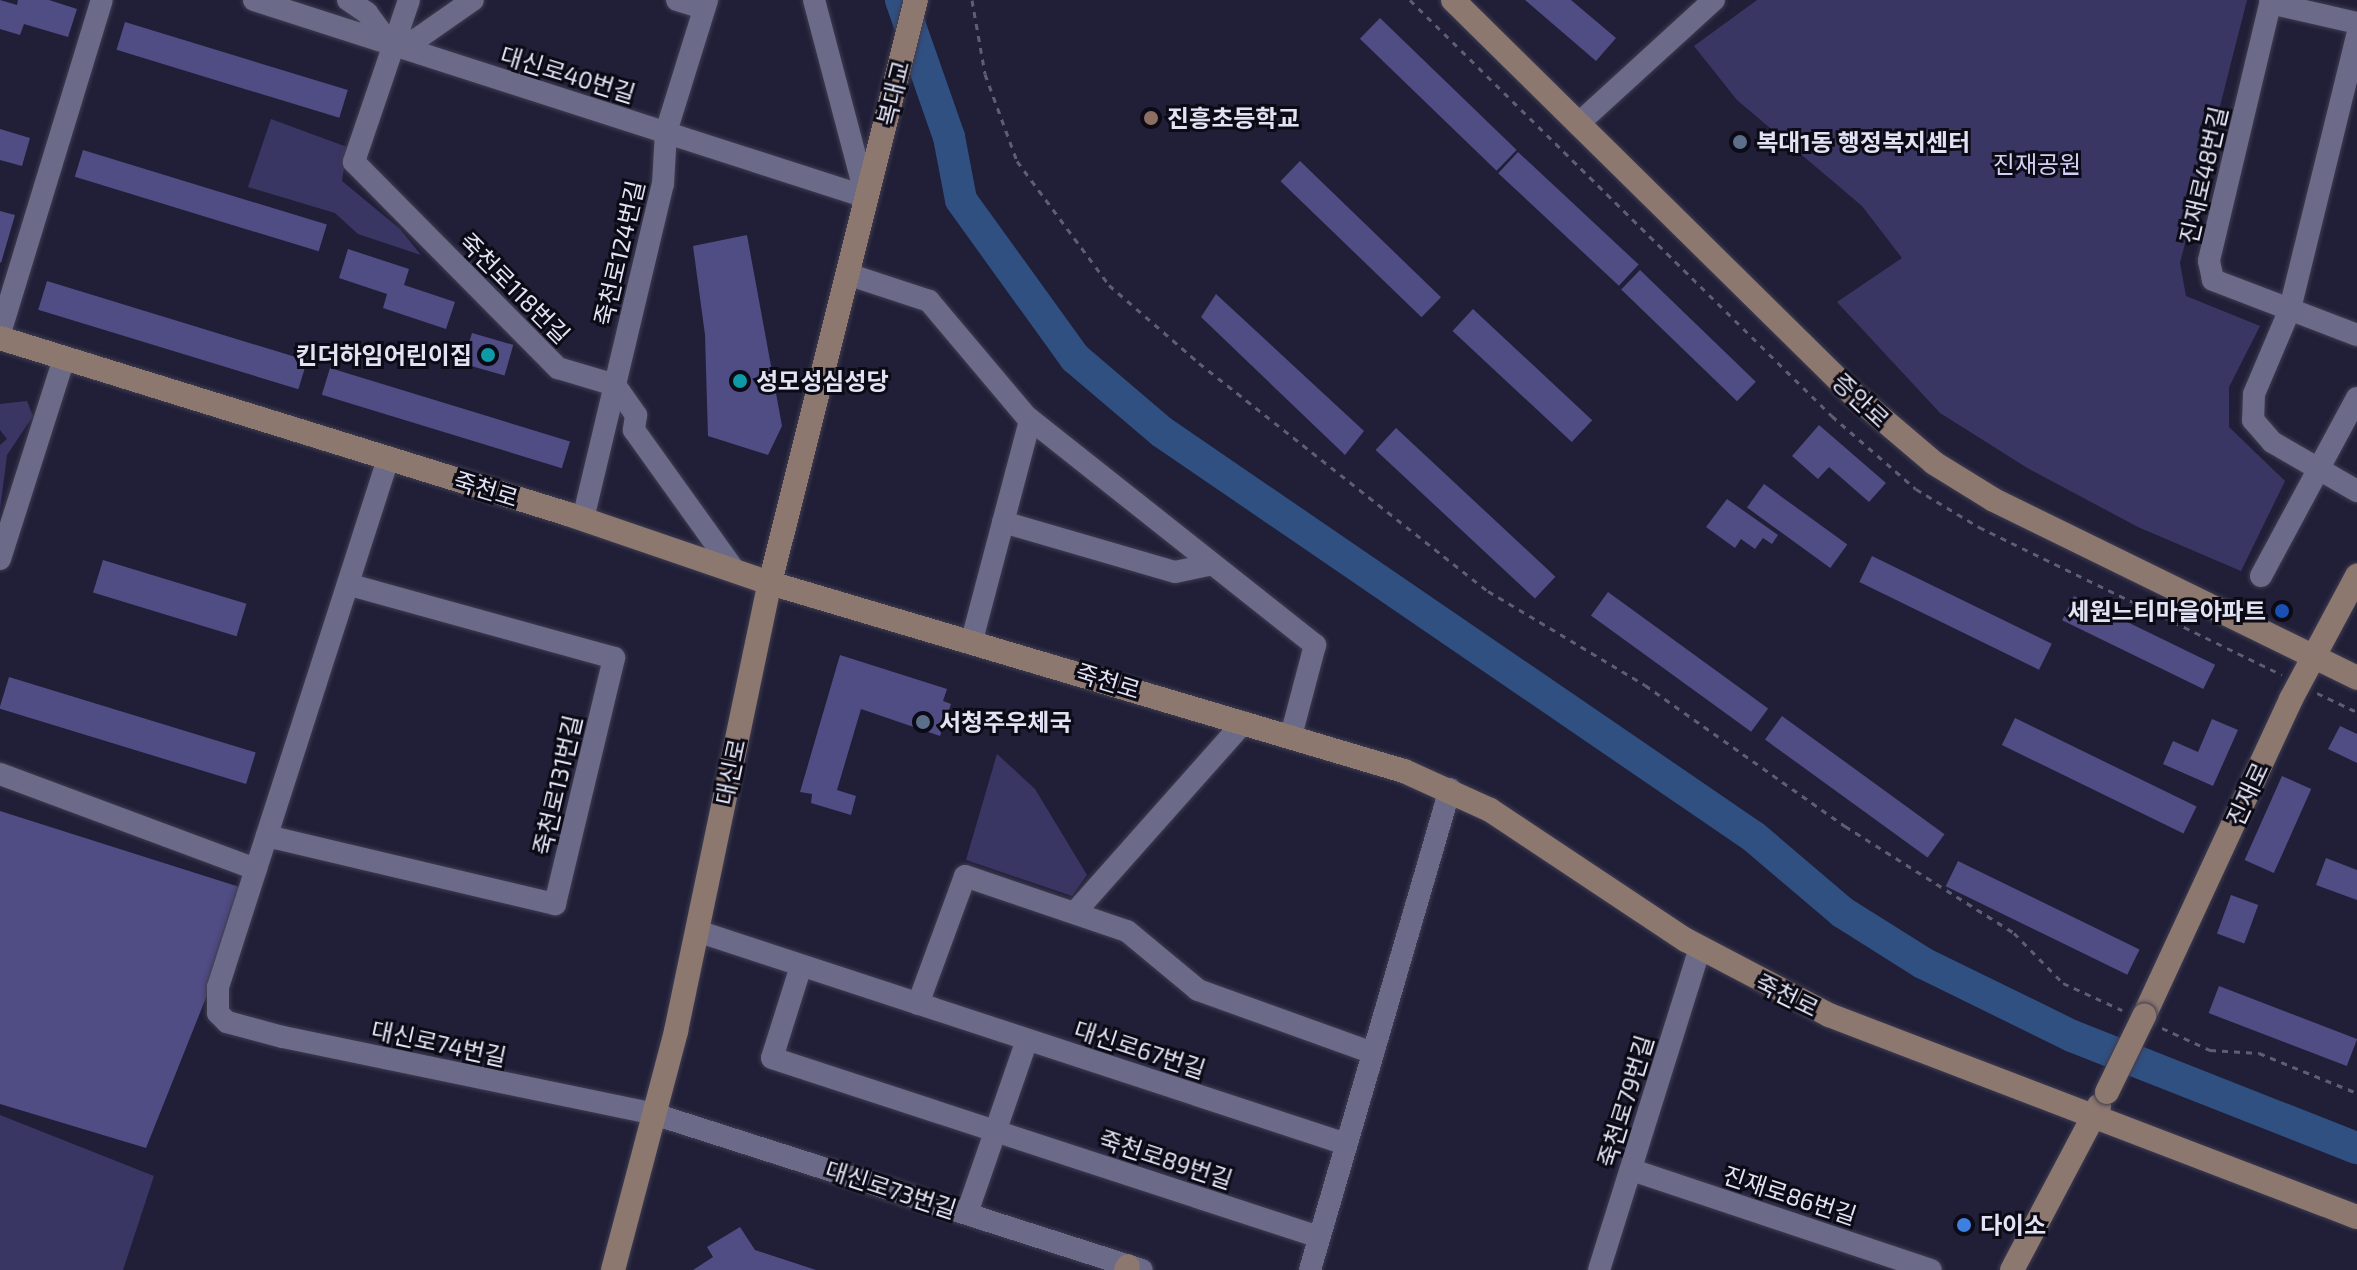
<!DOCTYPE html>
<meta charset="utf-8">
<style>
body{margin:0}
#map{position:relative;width:2357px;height:1270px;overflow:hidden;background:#201f37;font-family:"Exo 2","Noto Sans KR",sans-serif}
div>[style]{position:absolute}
.green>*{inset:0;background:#3a3664}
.river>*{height:32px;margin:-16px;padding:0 16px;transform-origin:16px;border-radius:16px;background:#305082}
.building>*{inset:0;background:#504c84;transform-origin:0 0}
.path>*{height:3px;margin-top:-1.5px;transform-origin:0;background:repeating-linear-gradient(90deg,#5e5e73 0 6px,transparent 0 12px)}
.roads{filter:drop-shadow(0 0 2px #3e3c51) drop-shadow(0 0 2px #3e3c51)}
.street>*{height:22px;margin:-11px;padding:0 11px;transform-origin:11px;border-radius:11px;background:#6b6a88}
.secondary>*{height:24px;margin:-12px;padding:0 12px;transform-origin:12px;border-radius:12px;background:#8d786f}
.bridges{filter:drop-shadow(0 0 2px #3e3c51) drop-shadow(0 0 2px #3e3c51)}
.secondary-bridge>*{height:24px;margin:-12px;padding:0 12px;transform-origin:12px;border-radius:12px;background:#8d786f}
.dots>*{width:22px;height:22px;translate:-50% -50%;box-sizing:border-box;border:4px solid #0b0a15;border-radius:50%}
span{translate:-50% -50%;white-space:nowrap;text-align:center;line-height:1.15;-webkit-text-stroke:6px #0b0a15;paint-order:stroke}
.street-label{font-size:24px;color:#e1e2f3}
.poi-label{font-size:24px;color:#e1e2f3;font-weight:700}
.left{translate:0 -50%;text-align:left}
.right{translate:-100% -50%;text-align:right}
.park-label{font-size:24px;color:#d0d0f3}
</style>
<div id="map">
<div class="green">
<i style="clip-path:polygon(1757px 0,2247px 0,2180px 263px,2186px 296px,2260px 326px,2229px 387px,2229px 427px,2285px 481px,2241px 571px,2138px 527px,2029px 469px,1940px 413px,1837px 302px,1902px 258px,1862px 206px,1737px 100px,1694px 46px)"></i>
<i style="clip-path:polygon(271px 119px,347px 147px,342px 181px,400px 229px,421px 255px,358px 234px,335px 213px,248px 187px)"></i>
<i style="clip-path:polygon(27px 401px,33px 416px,7px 455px,0 510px,0 445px,7px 439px,0 430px,0 404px)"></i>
<i style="clip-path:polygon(997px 754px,1035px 789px,1087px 875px,1072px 896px,966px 860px)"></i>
<i style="clip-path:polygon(0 1115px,154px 1176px,123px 1270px,0 1270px)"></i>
</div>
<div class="river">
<i style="left:901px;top:0;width:145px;rotate:70.7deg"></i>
<i style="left:949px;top:137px;width:64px;rotate:79.2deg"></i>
<i style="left:961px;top:200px;width:195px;rotate:54.2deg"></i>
<i style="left:1075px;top:358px;width:114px;rotate:40.4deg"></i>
<i style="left:1162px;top:432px;width:717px;rotate:34.38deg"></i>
<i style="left:1754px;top:837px;width:116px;rotate:40.4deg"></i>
<i style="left:1842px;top:912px;width:96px;rotate:32.2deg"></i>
<i style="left:1923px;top:963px;width:166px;rotate:26.1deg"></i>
<i style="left:2072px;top:1036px;width:306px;rotate:21.5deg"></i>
</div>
<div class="building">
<i style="clip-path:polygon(0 0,17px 5px,18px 0,49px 0,77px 9px,68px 37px,24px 24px,20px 35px,0 29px)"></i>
<i style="clip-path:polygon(1525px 0,1571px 0,1616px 38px,1596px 61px)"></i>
<i style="left:1380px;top:18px;width:190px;height:29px;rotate:44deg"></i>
<i style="left:125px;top:22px;width:233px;height:29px;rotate:17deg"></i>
<i style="clip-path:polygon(0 129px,30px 138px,22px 166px,0 160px)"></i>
<i style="left:83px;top:150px;width:255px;height:28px;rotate:17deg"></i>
<i style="left:1518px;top:152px;width:165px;height:29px;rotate:43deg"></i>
<i style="left:1300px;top:161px;width:196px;height:28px;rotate:44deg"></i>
<i style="clip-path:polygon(0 211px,15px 215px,1px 263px,0 262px)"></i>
<i style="clip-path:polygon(747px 235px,782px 426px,768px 455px,708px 436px,705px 335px,693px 246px)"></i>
<i style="clip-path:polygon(348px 249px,409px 269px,404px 285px,455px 302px,446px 329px,383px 308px,387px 294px,339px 278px)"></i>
<i style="left:1640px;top:270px;width:161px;height:27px;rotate:44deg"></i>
<i style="left:47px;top:281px;width:272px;height:30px;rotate:17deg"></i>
<i style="clip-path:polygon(1216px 294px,1364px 431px,1345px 455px,1201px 317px)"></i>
<i style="left:1473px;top:309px;width:163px;height:30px;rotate:43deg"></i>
<i style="left:472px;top:333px;width:43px;height:32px;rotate:16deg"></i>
<i style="left:330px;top:368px;width:251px;height:28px;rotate:17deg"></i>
<i style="clip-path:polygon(1819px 425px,1886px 483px,1869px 502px,1829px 467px,1818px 479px,1792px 456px)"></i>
<i style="left:1396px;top:428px;width:218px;height:30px;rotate:43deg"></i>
<i style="left:1764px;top:484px;width:103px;height:29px;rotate:36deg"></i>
<i style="clip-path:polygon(1727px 499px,1778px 535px,1772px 544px,1763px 538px,1755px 549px,1741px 539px,1735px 548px,1706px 527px)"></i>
<i style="left:1872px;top:556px;width:200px;height:29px;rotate:26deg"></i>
<i style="left:103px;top:560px;width:150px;height:34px;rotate:17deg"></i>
<i style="left:1608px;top:592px;width:198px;height:29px;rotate:36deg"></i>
<i style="left:2074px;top:596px;width:157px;height:27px;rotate:26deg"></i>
<i style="clip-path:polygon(840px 655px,947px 689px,943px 701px,951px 704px,940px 736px,861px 709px,837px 790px,856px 796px,851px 815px,811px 803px,812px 794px,800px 792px)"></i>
<i style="left:9px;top:677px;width:258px;height:33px;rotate:17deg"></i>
<i style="left:1782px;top:716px;width:201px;height:29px;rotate:36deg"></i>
<i style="left:2015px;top:718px;width:202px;height:30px;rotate:26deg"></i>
<i style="clip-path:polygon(2212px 719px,2238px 730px,2213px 786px,2163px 764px,2173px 741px,2198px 752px)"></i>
<i style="clip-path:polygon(2340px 726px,2357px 734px,2357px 763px,2328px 749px)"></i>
<i style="left:2282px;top:776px;width:32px;height:92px;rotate:24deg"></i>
<i style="clip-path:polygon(0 811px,249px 890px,146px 1148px,0 1104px)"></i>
<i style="clip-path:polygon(2326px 858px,2357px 870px,2357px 900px,2316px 885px)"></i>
<i style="left:1958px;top:861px;width:202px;height:28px;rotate:26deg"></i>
<i style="left:2231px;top:895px;width:29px;height:41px;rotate:20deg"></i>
<i style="left:2219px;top:986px;width:148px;height:29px;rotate:21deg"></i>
<i style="clip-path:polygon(740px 1227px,755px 1250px,816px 1270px,693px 1270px,713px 1257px,707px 1247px)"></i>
</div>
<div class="path">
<i style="left:972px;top:0;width:75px;rotate:80deg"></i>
<i style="left:985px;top:74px;width:93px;rotate:69.8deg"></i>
<i style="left:1017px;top:161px;width:154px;rotate:53.4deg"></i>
<i style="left:1109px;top:285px;width:119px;rotate:40.9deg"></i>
<i style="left:1199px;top:363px;width:368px;rotate:38.3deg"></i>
<i style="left:1488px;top:591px;width:183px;rotate:30.9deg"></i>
<i style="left:1645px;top:685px;width:245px;rotate:35.2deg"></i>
<i style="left:1845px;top:826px;width:200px;rotate:32.3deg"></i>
<i style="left:2014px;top:933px;width:70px;rotate:45.6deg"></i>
<i style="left:2063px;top:983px;width:65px;rotate:24.6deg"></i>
<i style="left:1410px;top:0;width:593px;rotate:44.59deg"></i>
<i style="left:1832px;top:416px;width:111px;rotate:41deg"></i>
<i style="left:1916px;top:489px;width:74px;rotate:31.1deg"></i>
<i style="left:1979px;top:527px;width:337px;rotate:26deg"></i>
<i style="left:2317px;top:693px;width:44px;rotate:25.4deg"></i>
<i style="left:2162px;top:1028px;width:53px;rotate:24.6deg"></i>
<i style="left:2210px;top:1050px;width:49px;rotate:3.5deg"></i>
<i style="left:2259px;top:1053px;width:106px;rotate:22.2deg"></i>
</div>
<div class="roads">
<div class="street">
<i style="left:254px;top:0;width:643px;rotate:17.84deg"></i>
<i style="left:348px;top:0;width:23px;rotate:34deg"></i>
<i style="left:367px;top:13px;width:42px;rotate:53.7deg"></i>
<i style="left:392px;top:47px;width:26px;rotate:-18deg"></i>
<i style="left:417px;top:39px;width:68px;rotate:-34.9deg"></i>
<i style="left:409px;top:0;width:171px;rotate:108.8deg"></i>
<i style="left:354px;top:162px;width:290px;rotate:45.3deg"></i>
<i style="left:558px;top:368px;width:59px;rotate:16.6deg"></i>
<i style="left:615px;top:385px;width:37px;rotate:55deg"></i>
<i style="left:636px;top:415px;width:15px;rotate:98deg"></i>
<i style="left:634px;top:430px;width:173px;rotate:54.4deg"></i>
<i style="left:677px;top:0;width:28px;rotate:17deg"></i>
<i style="left:814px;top:0;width:204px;rotate:75.2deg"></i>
<i style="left:2271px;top:0;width:268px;rotate:103.4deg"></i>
<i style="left:2209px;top:261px;width:19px;rotate:78deg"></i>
<i style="left:2213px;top:280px;width:154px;rotate:20.9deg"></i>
<i style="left:2270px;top:3px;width:89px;rotate:12.9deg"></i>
<i style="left:2357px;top:36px;width:281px;rotate:103.8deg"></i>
<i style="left:2290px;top:309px;width:92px;rotate:113deg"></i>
<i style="left:2254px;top:394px;width:26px;rotate:92deg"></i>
<i style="left:2253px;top:420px;width:29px;rotate:49deg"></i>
<i style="left:2272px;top:442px;width:98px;rotate:30deg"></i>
<i style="left:1578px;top:124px;width:184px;rotate:-42.4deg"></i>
<i style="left:847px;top:274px;width:86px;rotate:18.2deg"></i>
<i style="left:929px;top:301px;width:150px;rotate:49.9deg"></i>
<i style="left:1026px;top:416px;width:369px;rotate:38.4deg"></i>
<i style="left:1315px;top:645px;width:94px;rotate:104.8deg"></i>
<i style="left:0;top:333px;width:348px;rotate:-73deg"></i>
<i style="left:388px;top:459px;width:555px;rotate:107.85deg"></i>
<i style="left:218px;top:987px;width:26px;rotate:90deg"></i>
<i style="left:218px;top:1013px;width:13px;rotate:45deg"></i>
<i style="left:227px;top:1022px;width:58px;rotate:15deg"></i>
<i style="left:283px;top:1037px;width:379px;rotate:11.7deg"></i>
<i style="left:654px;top:1114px;width:512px;rotate:17.73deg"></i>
<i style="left:583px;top:519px;width:344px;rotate:-76.6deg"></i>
<i style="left:663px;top:184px;width:52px;rotate:-86.7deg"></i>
<i style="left:666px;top:132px;width:138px;rotate:-72.7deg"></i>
<i style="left:1003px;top:522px;width:179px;rotate:16.2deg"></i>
<i style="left:1175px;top:572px;width:33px;rotate:-12deg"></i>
<i style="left:0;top:559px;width:211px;rotate:-72.3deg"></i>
<i style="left:2261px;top:576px;width:202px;rotate:-61.7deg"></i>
<i style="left:972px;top:640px;width:228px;rotate:-75.2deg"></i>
<i style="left:0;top:774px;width:273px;rotate:20.4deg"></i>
<i style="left:267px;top:836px;width:296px;rotate:13.3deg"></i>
<i style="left:555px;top:904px;width:253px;rotate:-76.5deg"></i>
<i style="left:614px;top:658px;width:276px;rotate:-164.5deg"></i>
<i style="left:1077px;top:910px;width:251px;rotate:-48.4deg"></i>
<i style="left:697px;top:931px;width:683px;rotate:18.17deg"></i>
<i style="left:801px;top:966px;width:96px;rotate:107.5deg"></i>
<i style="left:772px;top:1058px;width:576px;rotate:18.12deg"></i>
<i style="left:918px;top:1004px;width:136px;rotate:-69.8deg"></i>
<i style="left:965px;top:876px;width:171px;rotate:18.8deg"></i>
<i style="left:1127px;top:931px;width:92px;rotate:39.7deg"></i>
<i style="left:1198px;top:990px;width:186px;rotate:19.8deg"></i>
<i style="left:1632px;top:1170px;width:315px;rotate:18.5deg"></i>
<i style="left:967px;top:1213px;width:183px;rotate:-70.9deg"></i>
<i style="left:1310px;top:1270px;width:501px;rotate:-73.77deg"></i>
<i style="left:1599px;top:1270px;width:337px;rotate:-72.6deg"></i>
</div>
<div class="secondary">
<i style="left:1453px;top:0;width:561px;rotate:44.57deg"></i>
<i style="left:1853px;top:394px;width:106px;rotate:40.4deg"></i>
<i style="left:1934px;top:463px;width:70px;rotate:31.7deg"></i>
<i style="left:1994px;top:500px;width:404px;rotate:26.1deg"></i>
<i style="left:0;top:338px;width:595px;rotate:17.22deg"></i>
<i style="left:568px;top:514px;width:213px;rotate:18.9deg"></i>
<i style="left:770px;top:583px;width:661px;rotate:16.52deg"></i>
<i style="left:1404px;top:771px;width:94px;rotate:24.4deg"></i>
<i style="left:1490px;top:810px;width:235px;rotate:33.6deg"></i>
<i style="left:1686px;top:940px;width:161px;rotate:27.7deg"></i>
<i style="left:1829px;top:1015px;width:565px;rotate:20.94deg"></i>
<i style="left:2144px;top:1016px;width:349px;rotate:-65.1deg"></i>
<i style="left:2291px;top:699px;width:140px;rotate:-61.8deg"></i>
<i style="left:613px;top:1270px;width:247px;rotate:-75.2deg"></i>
<i style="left:676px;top:1031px;width:458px;rotate:-78.2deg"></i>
<i style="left:770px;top:583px;width:601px;rotate:-75.94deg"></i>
<i style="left:1126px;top:1270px;width:4px;rotate:-63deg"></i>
<i style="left:2012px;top:1270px;width:186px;rotate:-62.1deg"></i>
</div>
</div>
<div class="bridges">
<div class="secondary-bridge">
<i style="left:2107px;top:1092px;width:85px;rotate:-64deg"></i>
</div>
</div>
<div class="dots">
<i style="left:1151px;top:118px;background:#8d6e63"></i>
<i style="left:1740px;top:142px;background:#5c6f8a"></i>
<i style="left:488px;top:355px;background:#0f9aa8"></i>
<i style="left:740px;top:381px;background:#0f9aa8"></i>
<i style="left:2282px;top:611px;background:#1a4fb4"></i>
<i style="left:923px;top:722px;background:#5c6f8a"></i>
<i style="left:1964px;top:1225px;background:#3f7fe0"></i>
</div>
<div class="street-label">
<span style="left:568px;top:74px;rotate:17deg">대신로40번길</span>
<span style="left:893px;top:93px;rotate:-76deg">복대교</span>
<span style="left:2203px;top:175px;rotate:-77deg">진재로48번길</span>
<span style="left:619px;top:253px;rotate:-77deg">죽천로124번길</span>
<span style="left:515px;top:288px;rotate:45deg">죽천로118번길</span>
<span style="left:1861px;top:400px;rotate:43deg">증안로</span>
<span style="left:486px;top:489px;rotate:17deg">죽천로</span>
<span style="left:1108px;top:681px;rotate:17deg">죽천로</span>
<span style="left:730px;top:772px;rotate:-78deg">대신로</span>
<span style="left:557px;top:785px;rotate:-77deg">죽천로131번길</span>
<span style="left:2247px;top:794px;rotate:-65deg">진재로</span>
<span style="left:1787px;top:995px;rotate:26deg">죽천로</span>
<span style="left:439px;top:1043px;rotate:12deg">대신로74번길</span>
<span style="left:1140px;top:1049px;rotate:18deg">대신로67번길</span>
<span style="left:1625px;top:1101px;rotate:-73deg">죽천로79번길</span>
<span style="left:1166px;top:1159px;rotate:18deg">죽천로89번길</span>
<span style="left:891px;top:1189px;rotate:18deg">대신로73번길</span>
<span style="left:1790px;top:1195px;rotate:18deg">진재로86번길</span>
</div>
<div class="poi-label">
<span class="left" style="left:1167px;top:118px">진흥초등학교</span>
<span class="left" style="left:1756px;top:142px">복대1동 행정복지센터</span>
<span class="right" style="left:472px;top:355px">킨더하임어린이집</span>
<span class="left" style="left:756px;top:381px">성모성심성당</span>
<span class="right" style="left:2266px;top:611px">세원느티마을아파트</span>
<span class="left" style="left:939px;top:722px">서청주우체국</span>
<span class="left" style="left:1980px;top:1225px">다이소</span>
</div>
<div class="park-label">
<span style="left:2037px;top:164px">진재공원</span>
</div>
</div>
